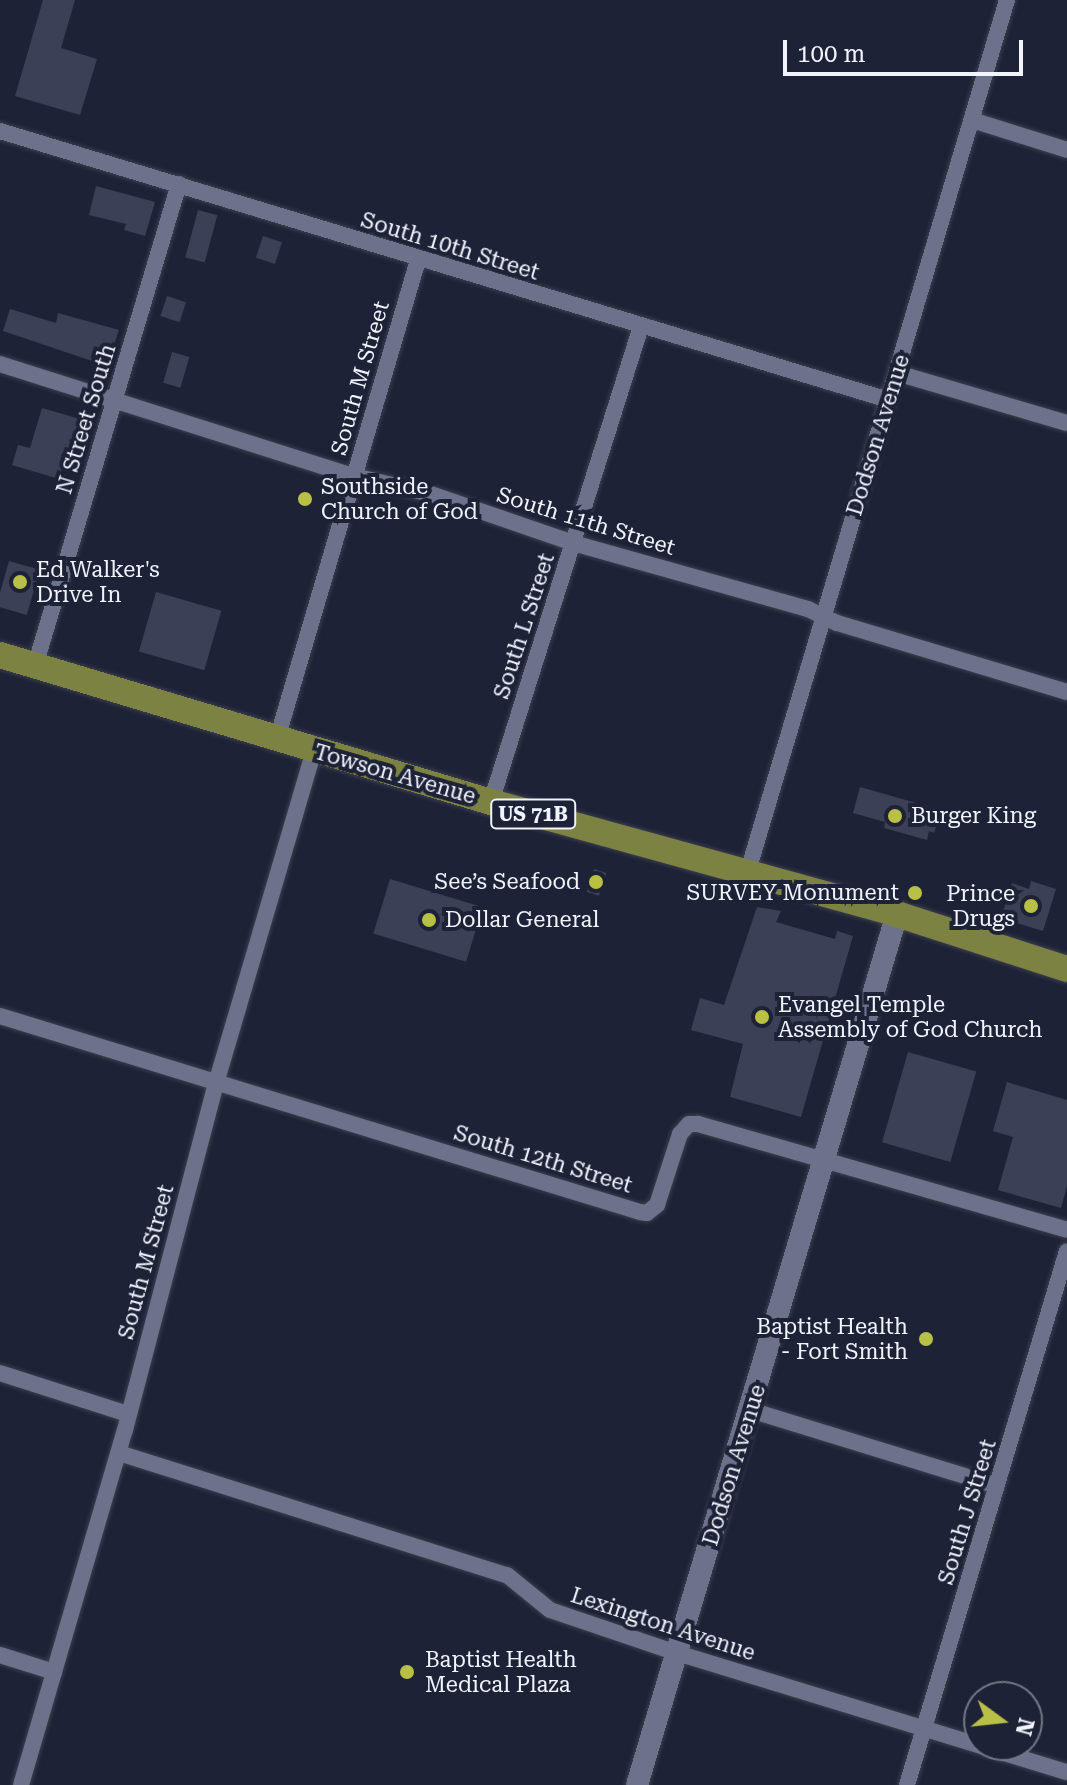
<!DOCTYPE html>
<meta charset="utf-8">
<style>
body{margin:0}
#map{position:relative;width:1067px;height:1785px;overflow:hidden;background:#1e2236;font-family:"Roboto Serif",serif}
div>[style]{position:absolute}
.building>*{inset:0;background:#3b4056;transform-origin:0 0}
.roads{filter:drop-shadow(0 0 2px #3b3e4e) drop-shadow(0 0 2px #3b3e4e)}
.minor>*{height:16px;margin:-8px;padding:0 8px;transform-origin:8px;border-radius:8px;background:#6c728a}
.tertiary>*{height:22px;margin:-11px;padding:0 11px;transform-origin:11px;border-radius:11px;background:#6c728a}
.primary>*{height:26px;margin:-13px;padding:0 13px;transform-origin:13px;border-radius:13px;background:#7c8242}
.dots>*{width:22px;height:22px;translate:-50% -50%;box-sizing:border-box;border:4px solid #1e2236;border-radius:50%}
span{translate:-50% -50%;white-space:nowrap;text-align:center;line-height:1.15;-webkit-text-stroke:8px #1e2236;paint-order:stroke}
.shield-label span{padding:2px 6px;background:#1e2236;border:2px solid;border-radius:6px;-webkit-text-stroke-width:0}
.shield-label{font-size:20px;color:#f1f3fe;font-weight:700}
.street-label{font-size:22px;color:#f1f3fe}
.poi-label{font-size:22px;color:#f1f3fe}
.left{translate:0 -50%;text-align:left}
.right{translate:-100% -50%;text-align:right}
.north{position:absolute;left:963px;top:1681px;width:80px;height:80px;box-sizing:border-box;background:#1e2236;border:2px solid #727686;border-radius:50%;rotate:105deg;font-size:22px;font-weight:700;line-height:32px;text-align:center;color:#f1f3fe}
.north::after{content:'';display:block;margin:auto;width:28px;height:36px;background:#b8c146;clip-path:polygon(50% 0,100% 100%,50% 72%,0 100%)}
.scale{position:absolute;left:783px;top:40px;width:240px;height:36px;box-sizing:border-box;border:4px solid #f1f3fe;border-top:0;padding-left:10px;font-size:24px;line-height:28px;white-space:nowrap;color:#f1f3fe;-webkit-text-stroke:6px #1e2236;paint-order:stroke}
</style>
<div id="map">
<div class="building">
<i style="clip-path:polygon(43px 0,75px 0,61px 48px,97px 59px,80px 115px,15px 96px)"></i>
<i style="clip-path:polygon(96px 186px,155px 202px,145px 236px,124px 230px,126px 224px,89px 215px)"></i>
<i style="left:198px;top:210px;width:20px;height:49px;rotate:15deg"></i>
<i style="left:263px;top:236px;width:20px;height:23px;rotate:18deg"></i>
<i style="left:167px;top:296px;width:20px;height:21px;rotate:18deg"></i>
<i style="clip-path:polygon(10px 309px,56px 323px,58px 313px,119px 330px,107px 366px,3px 331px)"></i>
<i style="left:172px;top:352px;width:18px;height:32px;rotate:16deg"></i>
<i style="clip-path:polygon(42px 408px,80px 419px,59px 479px,12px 465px,18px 445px,30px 448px)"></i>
<i style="left:9px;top:561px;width:32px;height:47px;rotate:16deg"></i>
<i style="left:156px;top:592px;width:68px;height:62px;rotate:16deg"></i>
<i style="clip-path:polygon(860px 787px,927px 806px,927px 818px,938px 821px,934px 833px,929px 831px,927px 840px,884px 828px,885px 822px,853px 813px)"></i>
<i style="left:594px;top:869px;width:13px;height:24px;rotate:18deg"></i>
<i style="left:390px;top:879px;width:97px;height:57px;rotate:17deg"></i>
<i style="clip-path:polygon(1031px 881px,1056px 889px,1043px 931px,1001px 918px,1012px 883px,1029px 889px)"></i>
<i style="clip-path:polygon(757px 907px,781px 911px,776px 922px,835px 939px,837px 931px,853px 936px,801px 1117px,730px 1097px,743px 1044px,691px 1030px,700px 998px,724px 1005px)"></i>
<i style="left:908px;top:1052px;width:71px;height:94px;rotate:16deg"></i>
<i style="clip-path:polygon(1007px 1082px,1067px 1100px,1067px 1186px,1061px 1208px,998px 1190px,1013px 1137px,993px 1131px)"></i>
</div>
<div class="roads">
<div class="minor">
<i style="left:972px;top:120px;width:100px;rotate:17.5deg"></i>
<i style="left:0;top:131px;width:929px;rotate:16.84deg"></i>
<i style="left:0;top:364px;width:371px;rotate:17.6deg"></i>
<i style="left:354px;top:476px;width:79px;rotate:13.2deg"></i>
<i style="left:431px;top:494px;width:150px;rotate:19deg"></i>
<i style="left:573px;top:543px;width:244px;rotate:15.7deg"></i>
<i style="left:808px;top:609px;width:32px;rotate:26deg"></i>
<i style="left:837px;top:623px;width:240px;rotate:16.7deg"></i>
<i style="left:897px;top:373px;width:177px;rotate:16.4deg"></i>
<i style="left:35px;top:666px;width:503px;rotate:-73.37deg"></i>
<i style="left:277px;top:739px;width:499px;rotate:-73.6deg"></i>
<i style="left:491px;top:802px;width:499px;rotate:-72.5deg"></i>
<i style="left:748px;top:871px;width:909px;rotate:-73.44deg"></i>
<i style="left:0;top:1016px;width:669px;rotate:17.03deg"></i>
<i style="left:640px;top:1212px;width:7px;rotate:8deg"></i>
<i style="left:647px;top:1213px;width:13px;rotate:-39deg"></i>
<i style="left:657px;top:1205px;width:75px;rotate:-72.1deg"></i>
<i style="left:680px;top:1134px;width:13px;rotate:-48deg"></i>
<i style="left:689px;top:1124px;width:9px"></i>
<i style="left:698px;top:1124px;width:384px;rotate:16deg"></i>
<i style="left:0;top:1373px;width:134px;rotate:17.8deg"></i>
<i style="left:750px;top:1410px;width:258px;rotate:17.1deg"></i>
<i style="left:119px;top:1453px;width:407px;rotate:17.5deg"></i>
<i style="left:507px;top:1575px;width:55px;rotate:39.1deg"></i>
<i style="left:550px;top:1610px;width:134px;rotate:18.7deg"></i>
<i style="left:677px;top:1653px;width:408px;rotate:17deg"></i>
<i style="left:0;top:1655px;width:57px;rotate:17.5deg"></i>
<i style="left:21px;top:1785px;width:370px;rotate:-73.7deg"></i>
<i style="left:125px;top:1430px;width:362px;rotate:-75.3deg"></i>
<i style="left:217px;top:1080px;width:343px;rotate:-73.6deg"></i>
<i style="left:907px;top:1785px;width:557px;rotate:-73.32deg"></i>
</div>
<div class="tertiary">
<i style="left:637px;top:1785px;width:909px;rotate:-73.38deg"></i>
</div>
<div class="primary">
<i style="left:0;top:655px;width:513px;rotate:16.67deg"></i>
<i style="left:491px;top:802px;width:421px;rotate:15.4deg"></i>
<i style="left:897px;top:914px;width:179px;rotate:17.9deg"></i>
</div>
</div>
<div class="dots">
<i style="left:305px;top:499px;background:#b8c146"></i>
<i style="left:20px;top:582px;background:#b8c146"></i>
<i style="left:895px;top:816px;background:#b8c146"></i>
<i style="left:596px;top:882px;background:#b8c146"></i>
<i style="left:915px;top:893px;background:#b8c146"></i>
<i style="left:1031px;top:906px;background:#b8c146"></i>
<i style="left:429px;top:920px;background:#b8c146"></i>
<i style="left:762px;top:1017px;background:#b8c146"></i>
<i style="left:926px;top:1339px;background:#b8c146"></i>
<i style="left:407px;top:1672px;background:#b8c146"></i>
</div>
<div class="shield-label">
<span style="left:533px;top:814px">US 71B</span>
</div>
<div class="street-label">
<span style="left:450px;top:246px;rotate:17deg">South 10th Street</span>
<span style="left:360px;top:378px;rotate:-74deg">South M Street</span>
<span style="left:86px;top:419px;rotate:-73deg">N Street South</span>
<span style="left:878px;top:435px;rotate:-73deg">Dodson Avenue</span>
<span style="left:586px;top:521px;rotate:17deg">South 11th Street</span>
<span style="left:524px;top:626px;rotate:-72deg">South L Street</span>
<span style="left:395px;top:774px;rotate:16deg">Towson Avenue</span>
<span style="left:543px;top:1159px;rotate:17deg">South 12th Street</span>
<span style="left:146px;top:1262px;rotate:-75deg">South M Street</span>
<span style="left:734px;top:1465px;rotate:-73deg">Dodson Avenue</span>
<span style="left:967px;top:1512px;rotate:-73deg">South J Street</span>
<span style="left:663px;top:1624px;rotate:18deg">Lexington Avenue</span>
</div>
<div class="poi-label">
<span class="left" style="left:321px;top:499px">Southside<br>Church of God</span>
<span class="left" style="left:36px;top:582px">Ed Walker's<br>Drive In</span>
<span class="left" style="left:911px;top:816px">Burger King</span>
<span class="right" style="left:580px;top:882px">See’s Seafood</span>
<span class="right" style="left:899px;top:893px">SURVEY Monument</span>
<span class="right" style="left:1015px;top:906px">Prince<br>Drugs</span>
<span class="left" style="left:445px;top:920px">Dollar General</span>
<span class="left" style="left:778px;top:1017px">Evangel Temple<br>Assembly of God Church</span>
<span class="right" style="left:908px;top:1339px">Baptist Health<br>- Fort Smith</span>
<span class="left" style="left:425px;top:1672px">Baptist Health<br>Medical Plaza</span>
</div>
<div class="north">N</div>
<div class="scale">100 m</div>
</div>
